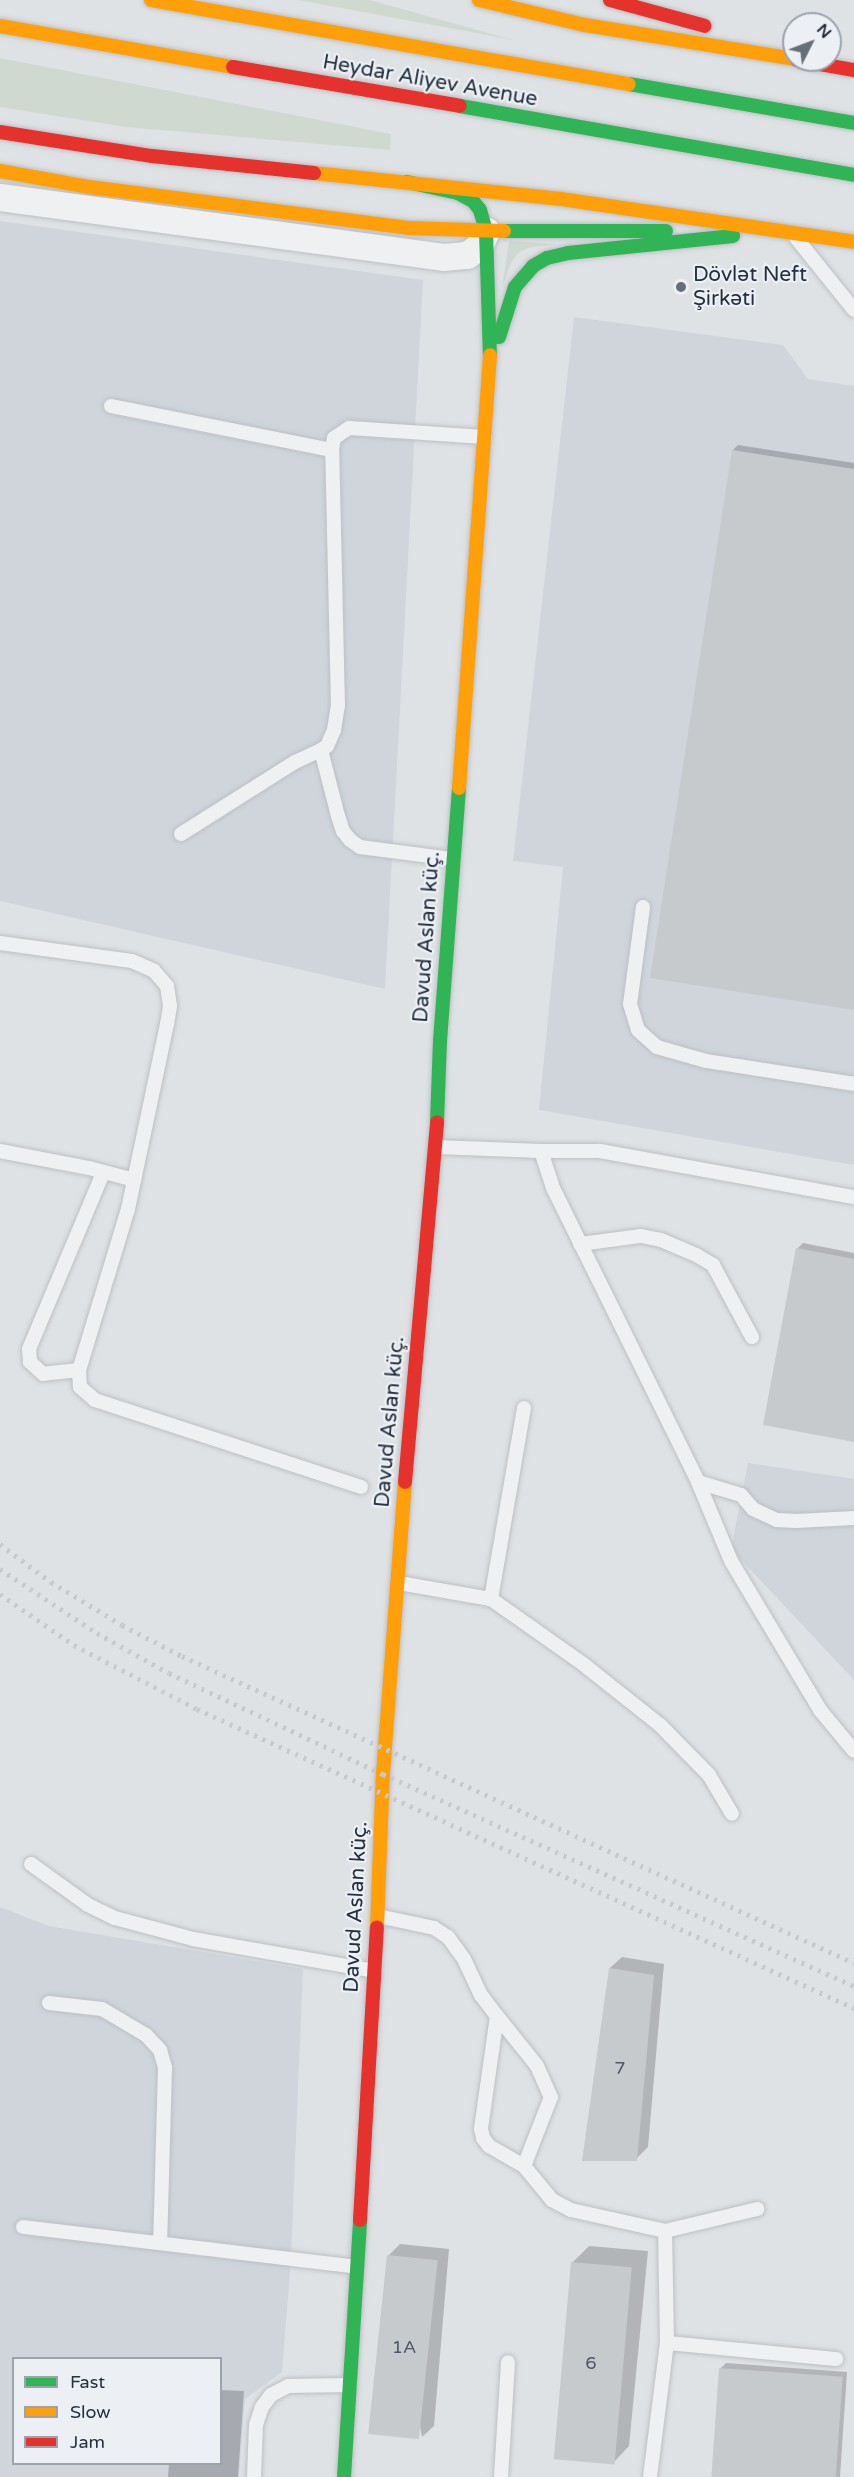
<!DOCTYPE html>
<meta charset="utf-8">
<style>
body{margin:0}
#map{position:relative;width:854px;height:2477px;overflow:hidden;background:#dfe2e5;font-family:"Varela Round",sans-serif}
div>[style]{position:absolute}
.built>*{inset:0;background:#d0d5dc}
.green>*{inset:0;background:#d0d9cf}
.shadow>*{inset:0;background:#0003}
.building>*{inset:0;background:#c7cacd;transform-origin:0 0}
.roads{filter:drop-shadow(0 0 2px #bdc0c3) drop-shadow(0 0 2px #bdc0c3)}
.lane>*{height:14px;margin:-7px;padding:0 7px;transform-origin:7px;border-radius:7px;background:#eef0f2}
.street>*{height:27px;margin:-13.5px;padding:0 13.5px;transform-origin:13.5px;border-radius:13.5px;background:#eef0f2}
.fast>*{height:14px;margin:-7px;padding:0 7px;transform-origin:7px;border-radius:7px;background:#30b455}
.slow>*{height:14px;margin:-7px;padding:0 7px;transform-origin:7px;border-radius:7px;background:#ff9f0a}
.jam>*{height:14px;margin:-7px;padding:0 7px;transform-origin:7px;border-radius:7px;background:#e5322d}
.rail>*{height:4.5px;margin-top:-2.25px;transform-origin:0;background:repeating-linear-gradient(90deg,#c7cacd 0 3px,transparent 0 9px)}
.dots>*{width:16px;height:16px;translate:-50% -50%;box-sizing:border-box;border:3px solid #ecf0f5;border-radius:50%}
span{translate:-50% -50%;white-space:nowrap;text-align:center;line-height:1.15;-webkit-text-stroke:4.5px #ecf0f5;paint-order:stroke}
.number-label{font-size:18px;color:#4e5763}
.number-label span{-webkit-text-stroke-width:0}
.street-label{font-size:21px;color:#25303f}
.poi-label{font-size:21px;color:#25303f}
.left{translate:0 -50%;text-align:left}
.legend{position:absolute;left:12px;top:2357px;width:210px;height:108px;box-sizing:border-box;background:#ecf0f5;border:2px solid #9ca3ac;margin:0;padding:8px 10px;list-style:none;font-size:18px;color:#25303f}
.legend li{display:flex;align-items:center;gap:12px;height:30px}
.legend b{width:30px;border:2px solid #9ca3ac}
.north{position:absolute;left:782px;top:12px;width:60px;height:60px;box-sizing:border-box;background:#ecf0f5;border:2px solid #9ca3ac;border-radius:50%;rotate:48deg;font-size:16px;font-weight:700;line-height:24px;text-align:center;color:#25303f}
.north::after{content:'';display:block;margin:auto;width:21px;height:27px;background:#666e79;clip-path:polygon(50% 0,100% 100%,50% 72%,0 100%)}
</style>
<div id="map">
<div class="built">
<i style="clip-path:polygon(0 221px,423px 280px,385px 989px,0 901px)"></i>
<i style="clip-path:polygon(574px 317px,783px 345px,808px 379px,854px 386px,854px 1165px,539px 1110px,563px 867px,513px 861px)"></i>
<i style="clip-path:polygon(748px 1463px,854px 1479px,854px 1680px,731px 1549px)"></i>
<i style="clip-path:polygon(evenodd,0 1907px,49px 1926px,303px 1969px,291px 2259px,282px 2372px,245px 2399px,239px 2477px,0 2477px,0 1907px,14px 2358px,220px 2358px,220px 2464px,14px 2464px,14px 2358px)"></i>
</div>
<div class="green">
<i style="clip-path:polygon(298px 0,370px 0,514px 40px)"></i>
<i style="clip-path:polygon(0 58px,391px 134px,390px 150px,126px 127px,0 107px)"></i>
<i style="clip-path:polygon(509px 241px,558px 244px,528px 248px,518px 253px,511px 263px,502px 288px)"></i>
</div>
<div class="shadow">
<i style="clip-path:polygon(738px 445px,854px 463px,854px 1008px,733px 450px)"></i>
<i style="clip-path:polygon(803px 1243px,854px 1253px,854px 1441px,797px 1249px)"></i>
<i style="clip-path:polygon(622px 1957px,664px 1964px,648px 2147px,636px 2159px,610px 1968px)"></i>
<i style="clip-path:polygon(400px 2244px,449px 2249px,434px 2426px,422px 2437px,389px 2255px)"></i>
<i style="clip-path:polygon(589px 2246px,648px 2251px,629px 2446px,613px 2463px,572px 2263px)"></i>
<i style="clip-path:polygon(726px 2363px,847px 2372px,840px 2477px,713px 2477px,720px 2369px)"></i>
<i style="clip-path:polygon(220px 2390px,244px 2391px,238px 2477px,168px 2477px,169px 2464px,220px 2464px)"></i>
</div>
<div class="building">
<i style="clip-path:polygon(732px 450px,854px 469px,854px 1010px,650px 978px)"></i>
<i style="clip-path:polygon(796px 1248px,854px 1259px,854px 1442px,763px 1425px)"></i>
<i style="clip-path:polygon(609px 1968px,654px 1975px,637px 2161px,582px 2161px)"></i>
<i style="left:387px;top:2255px;width:51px;height:180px;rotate:6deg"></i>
<i style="left:571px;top:2262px;width:61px;height:198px;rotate:5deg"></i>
<i style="left:719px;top:2368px;width:124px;height:109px;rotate:4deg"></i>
</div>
<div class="roads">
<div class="lane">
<i style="left:797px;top:239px;width:91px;rotate:51.2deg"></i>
<i style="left:111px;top:406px;width:225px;rotate:11.3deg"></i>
<i style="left:321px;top:750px;width:68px;rotate:75.6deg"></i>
<i style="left:338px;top:816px;width:16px;rotate:72deg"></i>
<i style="left:343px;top:831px;width:11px;rotate:52deg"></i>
<i style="left:350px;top:840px;width:12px;rotate:35deg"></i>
<i style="left:360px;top:847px;width:94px;rotate:7.4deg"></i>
<i style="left:181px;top:834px;width:135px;rotate:-32.3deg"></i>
<i style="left:295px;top:762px;width:29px;rotate:-25deg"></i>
<i style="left:321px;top:750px;width:7px;rotate:-34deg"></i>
<i style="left:327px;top:746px;width:17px;rotate:-66deg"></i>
<i style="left:334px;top:730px;width:24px;rotate:-81deg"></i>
<i style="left:338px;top:706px;width:256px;rotate:-91.3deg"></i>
<i style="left:332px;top:450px;width:12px;rotate:-81deg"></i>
<i style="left:334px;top:438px;width:18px;rotate:-34deg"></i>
<i style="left:349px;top:428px;width:136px;rotate:3.8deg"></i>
<i style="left:643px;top:907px;width:98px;rotate:97.6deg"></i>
<i style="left:630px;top:1004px;width:27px;rotate:73deg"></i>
<i style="left:638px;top:1030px;width:25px;rotate:42deg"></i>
<i style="left:657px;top:1047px;width:51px;rotate:15.9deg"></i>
<i style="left:706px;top:1061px;width:150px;rotate:8.8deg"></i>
<i style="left:0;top:943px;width:133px;rotate:7.8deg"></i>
<i style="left:132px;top:961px;width:24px;rotate:24deg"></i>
<i style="left:154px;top:971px;width:20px;rotate:49deg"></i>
<i style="left:167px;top:986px;width:20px;rotate:81deg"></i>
<i style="left:170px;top:1006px;width:18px;rotate:99deg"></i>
<i style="left:167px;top:1024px;width:189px;rotate:101.9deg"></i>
<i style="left:128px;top:1209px;width:168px;rotate:106.9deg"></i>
<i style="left:79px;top:1370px;width:17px;rotate:87deg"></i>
<i style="left:80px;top:1387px;width:20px;rotate:41deg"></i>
<i style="left:95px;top:1400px;width:280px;rotate:18.1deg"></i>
<i style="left:436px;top:1147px;width:105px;rotate:2.2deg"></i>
<i style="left:541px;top:1151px;width:39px;rotate:72deg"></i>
<i style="left:553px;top:1188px;width:328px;rotate:63.7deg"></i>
<i style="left:698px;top:1482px;width:86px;rotate:67.3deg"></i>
<i style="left:731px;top:1561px;width:174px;rotate:59.1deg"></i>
<i style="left:820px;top:1710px;width:53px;rotate:50.3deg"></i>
<i style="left:0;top:1151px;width:91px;rotate:10.8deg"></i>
<i style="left:89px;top:1168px;width:47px;rotate:14.9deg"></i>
<i style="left:541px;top:1151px;width:59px"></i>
<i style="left:600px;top:1151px;width:258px;rotate:10.3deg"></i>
<i style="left:580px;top:1244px;width:62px;rotate:-7.5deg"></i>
<i style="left:641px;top:1236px;width:20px;rotate:11deg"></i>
<i style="left:661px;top:1240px;width:38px;rotate:23deg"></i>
<i style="left:696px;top:1255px;width:20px;rotate:30deg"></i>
<i style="left:713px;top:1265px;width:82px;rotate:61.6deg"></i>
<i style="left:79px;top:1370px;width:36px;rotate:174deg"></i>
<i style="left:43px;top:1374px;width:18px;rotate:-137deg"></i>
<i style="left:30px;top:1362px;width:13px;rotate:-94deg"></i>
<i style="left:29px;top:1349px;width:191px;rotate:-67.2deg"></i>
<i style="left:524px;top:1408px;width:194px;rotate:99.8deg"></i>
<i style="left:491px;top:1599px;width:113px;rotate:35.2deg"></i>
<i style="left:583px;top:1664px;width:98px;rotate:38.4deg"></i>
<i style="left:660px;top:1725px;width:70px;rotate:45.6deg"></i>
<i style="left:709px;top:1775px;width:45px;rotate:59.5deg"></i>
<i style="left:698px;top:1482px;width:45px;rotate:16.8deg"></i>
<i style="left:741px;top:1495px;width:18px;rotate:49deg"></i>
<i style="left:753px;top:1509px;width:26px;rotate:25deg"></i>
<i style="left:777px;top:1520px;width:19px;rotate:3deg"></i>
<i style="left:796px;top:1521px;width:58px;rotate:-3deg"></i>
<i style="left:399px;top:1583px;width:93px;rotate:9.9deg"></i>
<i style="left:31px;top:1864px;width:70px;rotate:35.7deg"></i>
<i style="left:88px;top:1905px;width:30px;rotate:26deg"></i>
<i style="left:115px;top:1918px;width:81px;rotate:15.1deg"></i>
<i style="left:193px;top:1939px;width:184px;rotate:10deg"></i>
<i style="left:378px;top:1916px;width:57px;rotate:12.1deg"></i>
<i style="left:434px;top:1928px;width:17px;rotate:33deg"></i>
<i style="left:448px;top:1937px;width:27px;rotate:54deg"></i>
<i style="left:464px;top:1959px;width:40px;rotate:65deg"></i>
<i style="left:481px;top:1995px;width:26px;rotate:53deg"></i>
<i style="left:497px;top:2016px;width:114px;rotate:98.1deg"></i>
<i style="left:481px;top:2129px;width:9px;rotate:77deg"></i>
<i style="left:483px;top:2138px;width:10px;rotate:53deg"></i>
<i style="left:489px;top:2146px;width:40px;rotate:29.7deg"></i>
<i style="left:524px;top:2166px;width:44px;rotate:50.5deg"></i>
<i style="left:552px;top:2200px;width:21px;rotate:28deg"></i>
<i style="left:571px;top:2210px;width:96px;rotate:12.6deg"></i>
<i style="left:665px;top:2231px;width:95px;rotate:-13.4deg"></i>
<i style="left:49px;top:2003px;width:53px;rotate:6.5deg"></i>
<i style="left:102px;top:2009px;width:51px;rotate:30.6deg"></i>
<i style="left:146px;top:2035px;width:21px;rotate:47deg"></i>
<i style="left:160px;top:2050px;width:19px;rotate:74deg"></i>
<i style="left:165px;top:2068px;width:175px;rotate:91.6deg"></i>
<i style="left:497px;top:2016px;width:64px;rotate:51.3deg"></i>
<i style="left:537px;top:2066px;width:34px;rotate:66deg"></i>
<i style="left:551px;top:2097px;width:74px;rotate:111.4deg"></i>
<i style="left:23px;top:2227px;width:336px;rotate:6.8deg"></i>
<i style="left:667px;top:2343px;width:170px;rotate:5.4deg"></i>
<i style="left:254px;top:2477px;width:52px;rotate:-87.8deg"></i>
<i style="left:256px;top:2425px;width:19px;rotate:-72deg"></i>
<i style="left:262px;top:2407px;width:15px;rotate:-53deg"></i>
<i style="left:271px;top:2395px;width:19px;rotate:-28deg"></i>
<i style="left:288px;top:2386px;width:62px;rotate:-0.9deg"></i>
<i style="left:501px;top:2477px;width:115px;rotate:-86.5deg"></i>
<i style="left:650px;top:2477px;width:135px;rotate:-82.8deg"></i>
<i style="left:667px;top:2343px;width:112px;rotate:-91deg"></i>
</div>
<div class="street">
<i style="left:0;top:197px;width:447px;rotate:7.7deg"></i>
<i style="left:443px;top:257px;width:24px;rotate:-5deg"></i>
<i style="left:467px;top:255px;width:15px;rotate:-37deg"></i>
<i style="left:479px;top:246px;width:17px;rotate:-65deg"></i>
</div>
<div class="fast">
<i style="left:629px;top:84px;width:228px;rotate:9.8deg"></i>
<i style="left:460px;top:106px;width:400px;rotate:9.9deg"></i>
<i style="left:407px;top:182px;width:52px;rotate:12.2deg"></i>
<i style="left:458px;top:193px;width:17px;rotate:28deg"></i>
<i style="left:473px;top:201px;width:11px;rotate:52deg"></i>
<i style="left:480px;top:210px;width:22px;rotate:74deg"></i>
<i style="left:486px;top:231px;width:124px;rotate:88.2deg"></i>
<i style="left:504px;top:231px;width:162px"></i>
<i style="left:499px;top:337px;width:52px;rotate:-72.3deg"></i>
<i style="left:515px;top:287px;width:28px;rotate:-49deg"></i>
<i style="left:533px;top:266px;width:16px;rotate:-30deg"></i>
<i style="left:547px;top:258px;width:22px;rotate:-13deg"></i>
<i style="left:568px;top:253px;width:166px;rotate:-5.9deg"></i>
<i style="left:437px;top:1122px;width:81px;rotate:-87.9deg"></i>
<i style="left:440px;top:1041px;width:254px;rotate:-85.7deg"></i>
<i style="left:344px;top:2477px;width:257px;rotate:-86.4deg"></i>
</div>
<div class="slow">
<i style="left:151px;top:0;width:485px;rotate:10deg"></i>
<i style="left:479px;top:0;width:109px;rotate:13.3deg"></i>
<i style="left:585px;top:25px;width:212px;rotate:9.2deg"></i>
<i style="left:0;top:26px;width:237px;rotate:10deg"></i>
<i style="left:0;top:171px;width:90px;rotate:10.2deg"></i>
<i style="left:89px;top:187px;width:322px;rotate:7.3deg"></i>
<i style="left:408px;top:228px;width:96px;rotate:1.8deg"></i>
<i style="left:314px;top:173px;width:248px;rotate:6deg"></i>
<i style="left:561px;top:199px;width:296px;rotate:8.3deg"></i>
<i style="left:459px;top:788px;width:434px;rotate:-85.9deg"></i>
<i style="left:377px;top:1927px;width:153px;rotate:-87.8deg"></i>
<i style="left:383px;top:1774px;width:293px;rotate:-85.7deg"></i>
</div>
<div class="jam">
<i style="left:610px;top:0;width:98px;rotate:15.3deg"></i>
<i style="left:797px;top:60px;width:58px;rotate:10deg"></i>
<i style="left:233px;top:67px;width:230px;rotate:9.7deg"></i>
<i style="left:0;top:132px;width:154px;rotate:9deg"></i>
<i style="left:152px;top:156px;width:163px;rotate:6deg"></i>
<i style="left:405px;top:1482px;width:361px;rotate:-84.9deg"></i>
<i style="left:360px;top:2220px;width:293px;rotate:-86.7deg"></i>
</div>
</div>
<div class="rail">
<i style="left:0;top:1544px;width:64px;rotate:36.7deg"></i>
<i style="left:51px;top:1582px;width:83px;rotate:31.2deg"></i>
<i style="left:122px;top:1625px;width:68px;rotate:27.3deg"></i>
<i style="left:182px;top:1656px;width:739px;rotate:24.55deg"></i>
<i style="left:0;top:1569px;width:116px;rotate:33.4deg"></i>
<i style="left:97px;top:1633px;width:82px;rotate:29.1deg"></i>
<i style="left:169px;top:1673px;width:237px;rotate:25.3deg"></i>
<i style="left:383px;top:1774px;width:517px;rotate:24.23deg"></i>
<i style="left:0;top:1594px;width:90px;rotate:34.6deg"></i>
<i style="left:74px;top:1645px;width:139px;rotate:27.5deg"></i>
<i style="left:197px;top:1709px;width:722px;rotate:24.47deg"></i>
</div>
<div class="dots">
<i style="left:681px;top:287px;background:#666e79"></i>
</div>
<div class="number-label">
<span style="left:620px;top:2068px">7</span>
<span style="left:404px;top:2347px">1A</span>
<span style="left:591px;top:2363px">6</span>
</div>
<div class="street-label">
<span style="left:430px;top:81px;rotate:10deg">Heydar Aliyev Avenue</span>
<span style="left:427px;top:937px;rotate:-86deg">Davud Aslan küç.</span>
<span style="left:390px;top:1422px;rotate:-85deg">Davud Aslan küç.</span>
<span style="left:356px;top:1907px;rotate:-87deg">Davud Aslan küç.</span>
</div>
<div class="poi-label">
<span class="left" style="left:693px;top:287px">Dövlət Neft<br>Şirkəti</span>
</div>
<ul class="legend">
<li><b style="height:8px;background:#30b455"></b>Fast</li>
<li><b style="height:8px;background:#ff9f0a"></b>Slow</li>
<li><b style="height:8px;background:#e5322d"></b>Jam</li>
</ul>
<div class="north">N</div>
</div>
